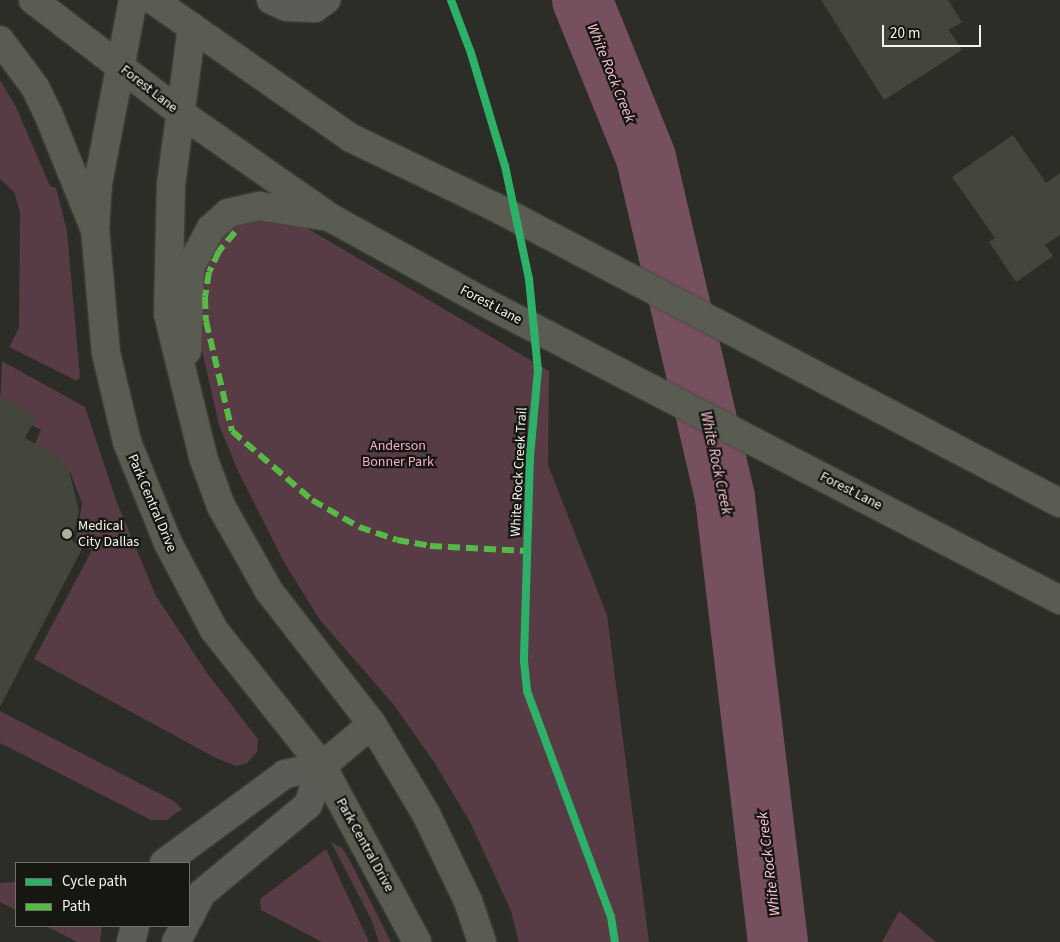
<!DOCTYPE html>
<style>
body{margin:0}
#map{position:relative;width:1060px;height:942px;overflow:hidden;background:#2c2d26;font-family:"Source Sans 3",sans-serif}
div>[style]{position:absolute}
.green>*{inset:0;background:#573b45}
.river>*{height:60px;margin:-30px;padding:0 30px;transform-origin:30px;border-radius:30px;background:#76505e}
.building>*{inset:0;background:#44453b}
.roads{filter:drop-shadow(0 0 1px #494a43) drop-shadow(0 0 1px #494a43)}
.minor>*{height:28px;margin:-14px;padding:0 14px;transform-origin:14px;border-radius:14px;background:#5b5c57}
.major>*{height:28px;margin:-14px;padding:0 14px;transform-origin:14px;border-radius:14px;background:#5a5c52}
.quiet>*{height:6px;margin-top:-3px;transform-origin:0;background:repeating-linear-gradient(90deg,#58b947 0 12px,transparent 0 18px)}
.cycleway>*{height:8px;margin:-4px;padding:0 4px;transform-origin:4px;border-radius:4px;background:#2db169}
.dots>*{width:14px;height:14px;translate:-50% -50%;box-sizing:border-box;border:2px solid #161711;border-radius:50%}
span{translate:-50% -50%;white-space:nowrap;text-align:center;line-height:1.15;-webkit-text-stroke:4.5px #161711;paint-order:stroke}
.street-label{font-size:14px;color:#f3f5ed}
.park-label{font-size:14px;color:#f5aecb}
.poi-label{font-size:14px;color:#f3f5ed}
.left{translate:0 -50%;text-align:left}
.water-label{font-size:15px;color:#fec4db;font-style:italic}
.legend{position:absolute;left:15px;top:862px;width:175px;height:65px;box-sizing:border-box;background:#161711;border:1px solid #6e7069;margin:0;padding:6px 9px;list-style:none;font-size:15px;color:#f3f5ed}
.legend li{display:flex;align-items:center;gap:10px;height:25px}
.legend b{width:25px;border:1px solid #6e7069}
.scale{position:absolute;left:882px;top:25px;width:99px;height:22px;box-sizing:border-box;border:2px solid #f3f5ed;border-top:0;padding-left:6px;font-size:15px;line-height:18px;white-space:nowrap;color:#f3f5ed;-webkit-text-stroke:4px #161711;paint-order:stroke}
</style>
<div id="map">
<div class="green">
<i style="clip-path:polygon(0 80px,16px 107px,50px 186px,56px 188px,67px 231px,80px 377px,77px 381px,9px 347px,19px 328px,20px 212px,14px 192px,0 179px)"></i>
<i style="clip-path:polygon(271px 218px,295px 221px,549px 371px,548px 465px,607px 615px,649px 942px,519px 942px,511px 911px,470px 822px,434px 762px,394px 705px,320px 620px,285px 564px,238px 471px,219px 425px,196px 324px,198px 269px,221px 234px,244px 223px)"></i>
<i style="clip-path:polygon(2px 361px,85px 407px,116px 500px,156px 596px,207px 673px,258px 739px,257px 752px,247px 763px,236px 766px,216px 758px,34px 659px,92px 550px,76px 540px,82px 503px,70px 472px,57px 458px,34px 446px,41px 430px,0 409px)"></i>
<i style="clip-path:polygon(0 711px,174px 801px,182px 809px,167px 820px,151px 820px,0 743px)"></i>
<i style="clip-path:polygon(331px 842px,342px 848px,348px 857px,391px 942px,379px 942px,371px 919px)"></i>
<i style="clip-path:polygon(326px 849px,369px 942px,322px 942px,261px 910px,260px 899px)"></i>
<i style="clip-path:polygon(16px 882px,16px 910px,0 902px,0 883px)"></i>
<i style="clip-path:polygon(899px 911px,936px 942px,882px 942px)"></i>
<i style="clip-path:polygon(46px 926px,102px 926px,100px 942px,77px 942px)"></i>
</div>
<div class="river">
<i style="left:582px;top:0;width:170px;rotate:67.9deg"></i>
<i style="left:646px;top:158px;width:349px;rotate:76.9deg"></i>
<i style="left:725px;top:498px;width:447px;rotate:83.2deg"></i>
</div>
<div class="building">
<i style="clip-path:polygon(821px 0,948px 0,962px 22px,949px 30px,962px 50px,884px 100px)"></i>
<i style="clip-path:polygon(1013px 135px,1046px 183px,1060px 173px,1060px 235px,1045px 245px,1053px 256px,1016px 282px,989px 242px,995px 238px,952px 177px)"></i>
<i style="clip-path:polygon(0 396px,37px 416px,25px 438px,55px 455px,69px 471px,79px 511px,72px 541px,83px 547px,0 707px)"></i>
</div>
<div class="roads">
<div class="minor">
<i style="left:271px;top:0;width:17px;rotate:24deg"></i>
<i style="left:287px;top:7px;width:28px;rotate:2deg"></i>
<i style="left:315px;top:8px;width:14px;rotate:-36deg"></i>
<i style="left:164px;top:863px;width:150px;rotate:-36.3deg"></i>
<i style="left:285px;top:774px;width:38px;rotate:-12deg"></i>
<i style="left:189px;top:918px;width:27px;rotate:-63deg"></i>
<i style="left:201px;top:894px;width:139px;rotate:-39.8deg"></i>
<i style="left:308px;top:805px;width:41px;rotate:-70.3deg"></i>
<i style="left:131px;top:942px;width:16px;rotate:-76deg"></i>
<i style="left:176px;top:942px;width:18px;rotate:-61deg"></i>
</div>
<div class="major">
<i style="left:33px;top:0;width:188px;rotate:37.4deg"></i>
<i style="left:182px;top:114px;width:182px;rotate:34.9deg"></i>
<i style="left:331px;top:218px;width:175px;rotate:28.8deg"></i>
<i style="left:484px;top:302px;width:649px;rotate:27.36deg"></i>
<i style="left:133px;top:0;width:186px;rotate:100.8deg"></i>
<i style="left:98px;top:183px;width:45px;rotate:93.8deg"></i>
<i style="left:95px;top:228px;width:125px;rotate:85deg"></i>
<i style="left:106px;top:353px;width:91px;rotate:76.7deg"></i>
<i style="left:127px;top:442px;width:109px;rotate:67.9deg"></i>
<i style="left:168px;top:543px;width:98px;rotate:62.1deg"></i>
<i style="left:214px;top:630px;width:174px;rotate:51.5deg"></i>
<i style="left:322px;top:766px;width:200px;rotate:61.6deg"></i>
<i style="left:153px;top:0;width:241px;rotate:34.9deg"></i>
<i style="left:351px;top:138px;width:157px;rotate:25.6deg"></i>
<i style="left:493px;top:206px;width:640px;rotate:27.65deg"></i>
<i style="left:192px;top:27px;width:159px;rotate:97.6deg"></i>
<i style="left:171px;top:185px;width:129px;rotate:91.3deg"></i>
<i style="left:168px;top:314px;width:147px;rotate:76.2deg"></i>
<i style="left:203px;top:457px;width:52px;rotate:69.8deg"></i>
<i style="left:221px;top:506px;width:98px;rotate:60.5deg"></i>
<i style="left:269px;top:591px;width:168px;rotate:52.2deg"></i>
<i style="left:372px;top:724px;width:105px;rotate:59deg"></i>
<i style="left:426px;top:814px;width:97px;rotate:64.2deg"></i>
<i style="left:468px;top:901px;width:43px;rotate:71.1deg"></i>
<i style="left:0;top:40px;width:59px;rotate:53.3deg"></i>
<i style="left:35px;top:87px;width:32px;rotate:64deg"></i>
<i style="left:49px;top:116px;width:118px;rotate:68deg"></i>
<i style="left:187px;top:351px;width:84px;rotate:-88deg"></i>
<i style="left:190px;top:267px;width:44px;rotate:-61.7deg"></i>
<i style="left:211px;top:228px;width:23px;rotate:-41deg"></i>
<i style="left:228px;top:213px;width:32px;rotate:-13deg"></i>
<i style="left:259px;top:206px;width:64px;rotate:9deg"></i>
<i style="left:322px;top:766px;width:65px;rotate:-40deg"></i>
</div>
</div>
<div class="quiet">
<i style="left:235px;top:232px;width:25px;rotate:130deg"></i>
<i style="left:219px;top:251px;width:23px;rotate:115deg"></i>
<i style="left:209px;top:272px;width:25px;rotate:99deg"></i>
<i style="left:205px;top:297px;width:24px;rotate:88deg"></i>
<i style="left:206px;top:321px;width:113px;rotate:76.7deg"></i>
<i style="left:232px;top:431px;width:106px;rotate:40.8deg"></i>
<i style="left:312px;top:500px;width:54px;rotate:29.9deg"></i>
<i style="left:359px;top:527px;width:40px;rotate:18.9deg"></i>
<i style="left:397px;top:540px;width:34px;rotate:10deg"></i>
<i style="left:430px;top:546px;width:97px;rotate:3deg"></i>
</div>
<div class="cycleway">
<i style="left:451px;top:0;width:57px;rotate:69.3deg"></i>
<i style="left:471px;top:53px;width:118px;rotate:73.3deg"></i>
<i style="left:505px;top:166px;width:116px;rotate:78deg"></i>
<i style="left:529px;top:279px;width:91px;rotate:84.4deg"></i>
<i style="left:538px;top:370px;width:86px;rotate:95.3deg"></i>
<i style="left:530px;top:456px;width:205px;rotate:91.7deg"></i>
<i style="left:524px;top:661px;width:30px;rotate:84deg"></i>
<i style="left:527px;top:691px;width:241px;rotate:69.6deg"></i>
<i style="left:611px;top:917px;width:25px;rotate:81deg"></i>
</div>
<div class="dots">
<i style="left:67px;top:534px;background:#adafa7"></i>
</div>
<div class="street-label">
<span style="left:149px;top:89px;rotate:38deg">Forest Lane</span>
<span style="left:491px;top:305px;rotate:28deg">Forest Lane</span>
<span style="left:519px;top:472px;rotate:-87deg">White Rock Creek Trail</span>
<span style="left:851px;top:491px;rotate:27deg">Forest Lane</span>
<span style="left:152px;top:503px;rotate:67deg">Park Central Drive</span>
<span style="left:365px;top:845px;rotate:61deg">Park Central Drive</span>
</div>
<div class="park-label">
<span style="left:398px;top:454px">Anderson<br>Bonner Park</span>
</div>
<div class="poi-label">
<span class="left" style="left:78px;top:534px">Medical<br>City Dallas</span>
</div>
<div class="water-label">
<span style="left:611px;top:73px;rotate:68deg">White Rock Creek</span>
<span style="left:716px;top:463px;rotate:78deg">White Rock Creek</span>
<span style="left:769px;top:864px;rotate:-97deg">White Rock Creek</span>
</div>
<ul class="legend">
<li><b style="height:6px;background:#2db169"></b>Cycle path</li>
<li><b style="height:6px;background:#58b947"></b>Path</li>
</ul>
<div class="scale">20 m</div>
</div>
